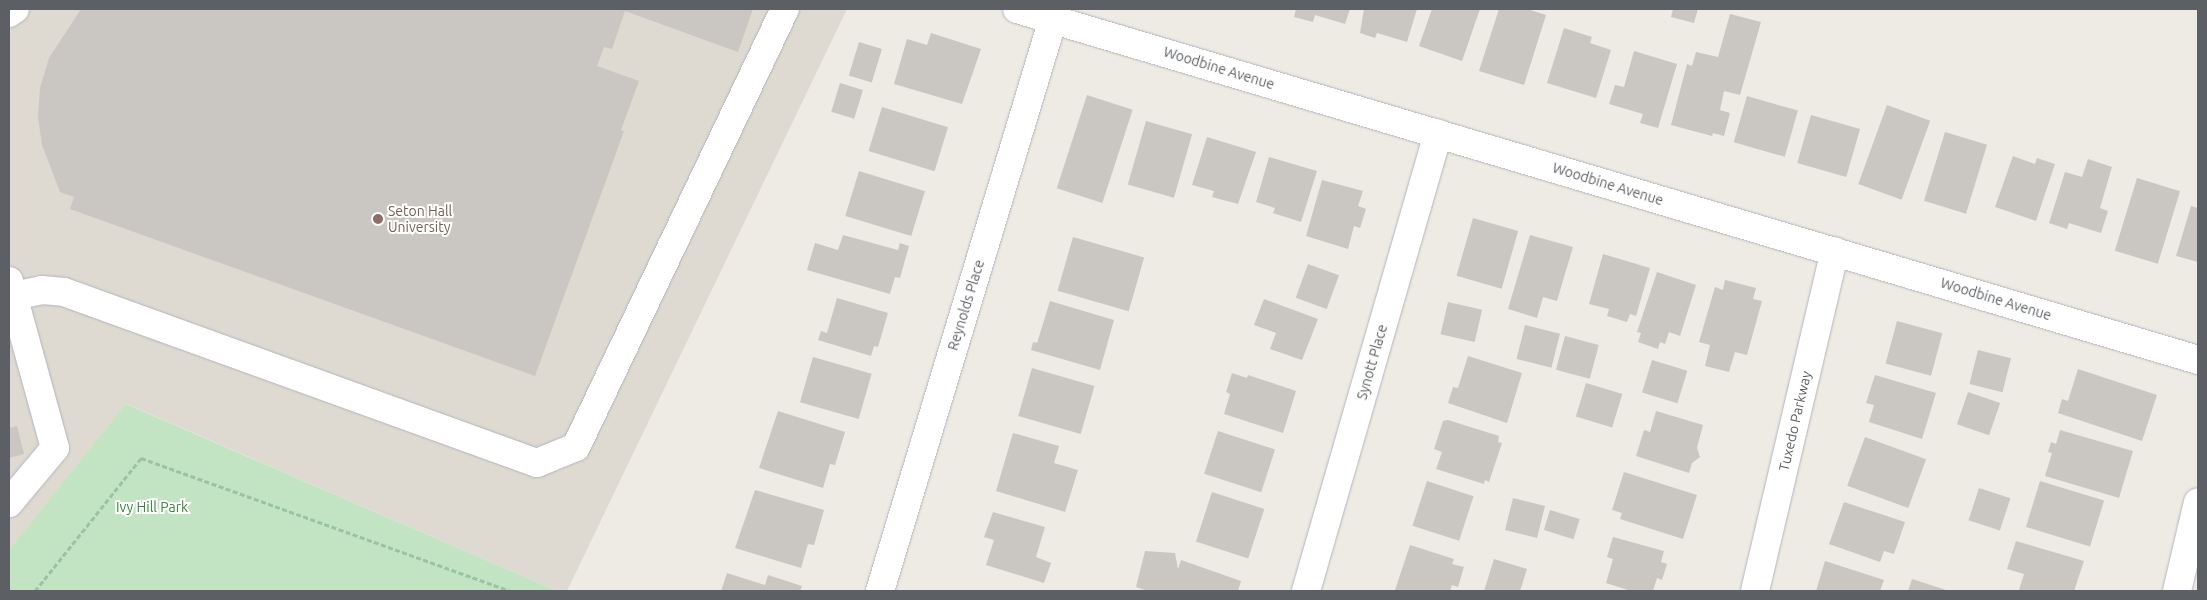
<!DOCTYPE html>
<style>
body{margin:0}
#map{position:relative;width:2207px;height:600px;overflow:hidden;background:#eeebe4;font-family:Ubuntu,sans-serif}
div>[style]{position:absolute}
.education>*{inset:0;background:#dedad2}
.green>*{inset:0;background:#c3e4c2}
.building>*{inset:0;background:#cac6c1;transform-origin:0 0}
.path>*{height:3px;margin-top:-1.5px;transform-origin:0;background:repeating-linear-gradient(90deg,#9ac3a4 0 5px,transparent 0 7.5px)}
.roads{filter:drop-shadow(0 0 1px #b2b5b9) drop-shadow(0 0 1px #b2b5b9)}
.minor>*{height:28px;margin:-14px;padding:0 14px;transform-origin:14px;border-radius:14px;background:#fff}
.dots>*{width:14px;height:14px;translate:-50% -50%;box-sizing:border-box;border:2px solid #fff;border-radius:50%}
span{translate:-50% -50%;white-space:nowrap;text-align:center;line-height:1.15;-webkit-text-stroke:4px #fff;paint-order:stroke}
.street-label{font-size:14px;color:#5c6064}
.education-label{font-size:14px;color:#785e54}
.left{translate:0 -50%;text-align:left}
.park-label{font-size:14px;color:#3a853b}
.frame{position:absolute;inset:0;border:10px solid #5c6064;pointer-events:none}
</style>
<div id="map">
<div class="education">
<i style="clip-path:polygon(9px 9px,847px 9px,567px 591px,557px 591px,127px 404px,9px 550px)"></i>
</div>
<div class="green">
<i style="clip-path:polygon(126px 404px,557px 591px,9px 591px,9px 550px)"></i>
</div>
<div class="building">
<i style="clip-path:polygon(81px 9px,753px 9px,738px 52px,625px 11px,612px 49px,604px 47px,597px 66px,639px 81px,621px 130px,624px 131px,535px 376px,70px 209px,74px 197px,60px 192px,42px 145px,38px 117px,40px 88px,49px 58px)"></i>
<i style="clip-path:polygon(1296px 9px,1350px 9px,1345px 24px,1315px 15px,1313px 22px,1294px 17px)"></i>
<i style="clip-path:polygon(1364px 9px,1417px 9px,1407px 42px,1377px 33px,1375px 38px,1360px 33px)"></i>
<i style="clip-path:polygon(1432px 9px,1480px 9px,1462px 61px,1419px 46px)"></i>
<i style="clip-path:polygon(1499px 9px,1527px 9px,1546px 15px,1524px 85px,1479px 71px)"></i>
<i style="clip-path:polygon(1673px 9px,1698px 9px,1694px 23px,1671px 17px)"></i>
<i style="clip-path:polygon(1730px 14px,1761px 22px,1740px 95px,1724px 91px,1720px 110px,1730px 113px,1724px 136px,1713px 133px,1712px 136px,1671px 125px,1687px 64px,1692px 66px,1696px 52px,1718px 57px)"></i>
<i style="clip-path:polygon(1564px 28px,1592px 37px,1590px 43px,1611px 50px,1596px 98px,1547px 83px)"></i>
<i style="clip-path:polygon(931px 33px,981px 49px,962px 104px,894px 84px,907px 39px,927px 45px)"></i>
<i style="left:859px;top:42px;width:24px;height:35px;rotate:17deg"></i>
<i style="clip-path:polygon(1634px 51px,1677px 64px,1658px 128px,1640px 123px,1643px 114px,1609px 104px,1615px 85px,1624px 87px)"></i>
<i style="left:840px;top:83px;width:24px;height:30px;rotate:17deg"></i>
<i style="left:1087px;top:95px;width:48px;height:98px;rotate:18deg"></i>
<i style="left:1747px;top:96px;width:53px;height:48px;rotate:16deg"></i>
<i style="left:1887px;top:105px;width:46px;height:84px;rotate:20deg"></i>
<i style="left:882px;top:107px;width:69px;height:46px;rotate:17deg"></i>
<i style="left:1811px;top:115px;width:51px;height:50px;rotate:16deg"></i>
<i style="left:1146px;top:121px;width:48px;height:66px;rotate:16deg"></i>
<i style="left:1945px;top:132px;width:44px;height:72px;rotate:17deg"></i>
<i style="clip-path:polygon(1207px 137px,1256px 152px,1238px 204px,1212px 197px,1214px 191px,1192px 185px)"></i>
<i style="clip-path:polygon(2013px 156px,2035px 164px,2037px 158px,2055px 164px,2036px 221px,1995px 207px)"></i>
<i style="clip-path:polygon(1269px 157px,1317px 171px,1301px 222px,1273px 213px,1275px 208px,1256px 202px)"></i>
<i style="clip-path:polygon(2088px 159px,2112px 167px,2100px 208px,2108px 211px,2101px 233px,2069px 223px,2067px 229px,2049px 223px,2065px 172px,2082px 177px)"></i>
<i style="left:859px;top:171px;width:69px;height:47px;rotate:17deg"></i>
<i style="left:2137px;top:178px;width:45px;height:76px;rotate:17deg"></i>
<i style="clip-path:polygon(1322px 180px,1363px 191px,1358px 206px,1366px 209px,1360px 228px,1354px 226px,1348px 249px,1306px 236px)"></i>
<i style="clip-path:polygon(2191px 206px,2198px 208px,2198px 262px,2176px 256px)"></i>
<i style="left:1473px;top:218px;width:47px;height:60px;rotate:16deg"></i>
<i style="clip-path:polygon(843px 235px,898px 250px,900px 243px,909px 246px,900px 278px,895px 277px,890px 294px,807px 270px,815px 243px,838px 250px)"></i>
<i style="clip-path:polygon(1530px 235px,1573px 247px,1557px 301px,1543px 297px,1537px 318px,1508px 309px)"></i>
<i style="left:1073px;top:237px;width:74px;height:56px;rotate:16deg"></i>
<i style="clip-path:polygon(1603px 254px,1650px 268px,1636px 316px,1630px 314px,1627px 322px,1607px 316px,1609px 309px,1589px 304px)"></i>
<i style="left:1308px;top:264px;width:33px;height:36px;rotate:20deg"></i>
<i style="clip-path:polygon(1657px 272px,1696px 285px,1680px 336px,1669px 332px,1665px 344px,1660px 342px,1658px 349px,1638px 342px,1641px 333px,1637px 332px)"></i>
<i style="clip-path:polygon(1725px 280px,1756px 288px,1753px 299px,1762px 301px,1747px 355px,1735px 352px,1729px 372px,1705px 366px,1710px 345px,1699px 342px,1715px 287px,1723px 290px)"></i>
<i style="clip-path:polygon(837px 298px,888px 313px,878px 347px,874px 346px,871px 356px,818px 340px,821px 331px,827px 333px)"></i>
<i style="clip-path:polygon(1264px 299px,1318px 319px,1302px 360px,1270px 349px,1276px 333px,1254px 325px)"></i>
<i style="clip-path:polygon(1050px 301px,1114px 320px,1100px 370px,1031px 350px,1033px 342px,1037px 343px)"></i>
<i style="left:1448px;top:302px;width:35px;height:33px;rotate:13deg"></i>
<i style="left:1897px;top:321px;width:47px;height:44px;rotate:15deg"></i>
<i style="left:1525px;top:325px;width:36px;height:35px;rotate:14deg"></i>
<i style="left:1565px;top:336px;width:35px;height:35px;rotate:15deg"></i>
<i style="left:1978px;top:350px;width:34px;height:35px;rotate:14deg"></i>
<i style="clip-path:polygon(1468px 356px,1522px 373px,1507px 423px,1448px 403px,1453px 387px,1458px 388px)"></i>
<i style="left:813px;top:357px;width:61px;height:47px;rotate:16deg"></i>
<i style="left:1652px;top:360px;width:37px;height:34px;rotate:17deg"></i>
<i style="left:1032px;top:368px;width:65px;height:50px;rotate:16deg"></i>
<i style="clip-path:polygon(2078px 369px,2157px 395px,2142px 441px,2058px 413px,2062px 399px,2068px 401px)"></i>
<i style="clip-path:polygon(1232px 373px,1247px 378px,1248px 375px,1296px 391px,1283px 433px,1224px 414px,1230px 394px,1226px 392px)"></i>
<i style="clip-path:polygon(1875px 375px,1936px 393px,1922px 439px,1869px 422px,1874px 405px,1866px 403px)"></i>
<i style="left:1586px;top:383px;width:38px;height:35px;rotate:17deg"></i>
<i style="left:1968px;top:392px;width:34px;height:34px;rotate:19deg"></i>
<i style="clip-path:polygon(778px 411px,845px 432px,835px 465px,830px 464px,823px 488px,759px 468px)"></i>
<i style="clip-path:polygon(1656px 411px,1703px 425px,1697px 448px,1700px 457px,1692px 463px,1689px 473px,1636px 456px,1644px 430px,1650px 432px)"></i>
<i style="clip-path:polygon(1448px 420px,1499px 436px,1498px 442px,1502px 443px,1489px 482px,1485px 480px,1484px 484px,1436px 469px,1442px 452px,1434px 449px,1443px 421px)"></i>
<i style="clip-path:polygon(17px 426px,24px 454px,9px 458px,9px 428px)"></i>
<i style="clip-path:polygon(2060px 430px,2133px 451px,2119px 498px,2045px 476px,2052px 453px,2048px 452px,2051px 442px,2056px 444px)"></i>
<i style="left:1218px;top:431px;width:60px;height:45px;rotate:18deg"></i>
<i style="clip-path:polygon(1013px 433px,1059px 446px,1054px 463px,1078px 470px,1065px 512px,996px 491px)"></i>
<i style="left:1865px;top:437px;width:65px;height:52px;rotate:20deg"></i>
<i style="clip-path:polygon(1624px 472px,1697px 495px,1683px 539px,1620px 519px,1622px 513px,1612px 510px)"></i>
<i style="left:1427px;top:481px;width:49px;height:47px;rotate:18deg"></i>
<i style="left:2040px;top:481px;width:67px;height:48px;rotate:17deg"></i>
<i style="left:1979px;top:488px;width:33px;height:34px;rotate:18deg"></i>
<i style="clip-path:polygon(755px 490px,824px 510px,814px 545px,808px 544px,801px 568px,735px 548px)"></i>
<i style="left:1212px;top:492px;width:55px;height:52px;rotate:18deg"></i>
<i style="left:1513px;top:498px;width:33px;height:33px;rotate:14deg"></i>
<i style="clip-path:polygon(1844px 502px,1905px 522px,1894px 554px,1884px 551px,1880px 562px,1829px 544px)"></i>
<i style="left:1550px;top:510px;width:31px;height:21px;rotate:17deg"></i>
<i style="clip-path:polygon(993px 512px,1045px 527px,1036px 557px,1051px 563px,1044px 583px,986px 565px,994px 540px,984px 537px)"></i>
<i style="clip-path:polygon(1613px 537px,1664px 551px,1661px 562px,1667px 564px,1662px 580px,1657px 578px,1653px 591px,1631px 591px,1606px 583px,1613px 559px,1607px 557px)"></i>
<i style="clip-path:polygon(2016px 541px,2084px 561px,2074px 591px,2019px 590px,2024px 574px,2007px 569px)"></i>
<i style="clip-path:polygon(1410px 545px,1454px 559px,1452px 564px,1464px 567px,1458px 587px,1452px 585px,1450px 591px,1395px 590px)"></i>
<i style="clip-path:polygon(1145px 551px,1175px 553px,1178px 569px,1181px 560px,1241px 581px,1238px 591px,1148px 591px,1136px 587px)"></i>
<i style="clip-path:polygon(1494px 559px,1527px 569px,1520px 591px,1484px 591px)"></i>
<i style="clip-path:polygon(1825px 561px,1884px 580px,1880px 591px,1816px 591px)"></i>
<i style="clip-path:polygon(727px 573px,765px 585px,768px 575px,802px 586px,800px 591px,721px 591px)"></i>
<i style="clip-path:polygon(1912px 579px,1946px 590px,1946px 591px,1908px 591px)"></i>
</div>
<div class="path">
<i style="left:35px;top:591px;width:170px;rotate:-51.4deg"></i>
<i style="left:141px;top:458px;width:392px;rotate:19.8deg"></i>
</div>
<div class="roads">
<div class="minor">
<i style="left:1017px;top:9px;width:1232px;rotate:16.55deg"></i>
<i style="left:9px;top:13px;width:7px;rotate:-34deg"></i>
<i style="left:9px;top:281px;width:173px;rotate:74.6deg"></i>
<i style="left:55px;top:448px;width:72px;rotate:129.9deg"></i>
<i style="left:9px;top:297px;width:34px;rotate:-12deg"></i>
<i style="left:42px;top:290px;width:22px;rotate:5deg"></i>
<i style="left:64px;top:292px;width:503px;rotate:19.88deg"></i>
<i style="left:537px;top:463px;width:42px;rotate:-22.3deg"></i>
<i style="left:576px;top:447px;width:485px;rotate:-64.5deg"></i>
<i style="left:880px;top:591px;width:598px;rotate:-73.17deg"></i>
<i style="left:1306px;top:591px;width:476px;rotate:-73.9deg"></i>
<i style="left:1755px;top:591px;width:349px;rotate:-76.8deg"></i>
<i style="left:2177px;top:591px;width:91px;rotate:-76.7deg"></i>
</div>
</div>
<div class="dots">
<i style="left:378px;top:219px;background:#8d6e63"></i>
</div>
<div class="street-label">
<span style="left:1219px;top:68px;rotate:17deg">Woodbine Avenue</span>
<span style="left:1608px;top:184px;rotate:17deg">Woodbine Avenue</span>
<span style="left:1996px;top:299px;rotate:17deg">Woodbine Avenue</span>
<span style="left:966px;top:305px;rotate:-73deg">Reynolds Place</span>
<span style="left:1372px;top:362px;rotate:-74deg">Synott Place</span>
<span style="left:1795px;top:421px;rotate:-77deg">Tuxedo Parkway</span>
</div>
<div class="education-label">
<span class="left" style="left:388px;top:219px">Seton Hall<br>University</span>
</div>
<div class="park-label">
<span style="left:152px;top:507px">Ivy Hill Park</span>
</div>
<div class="frame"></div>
</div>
